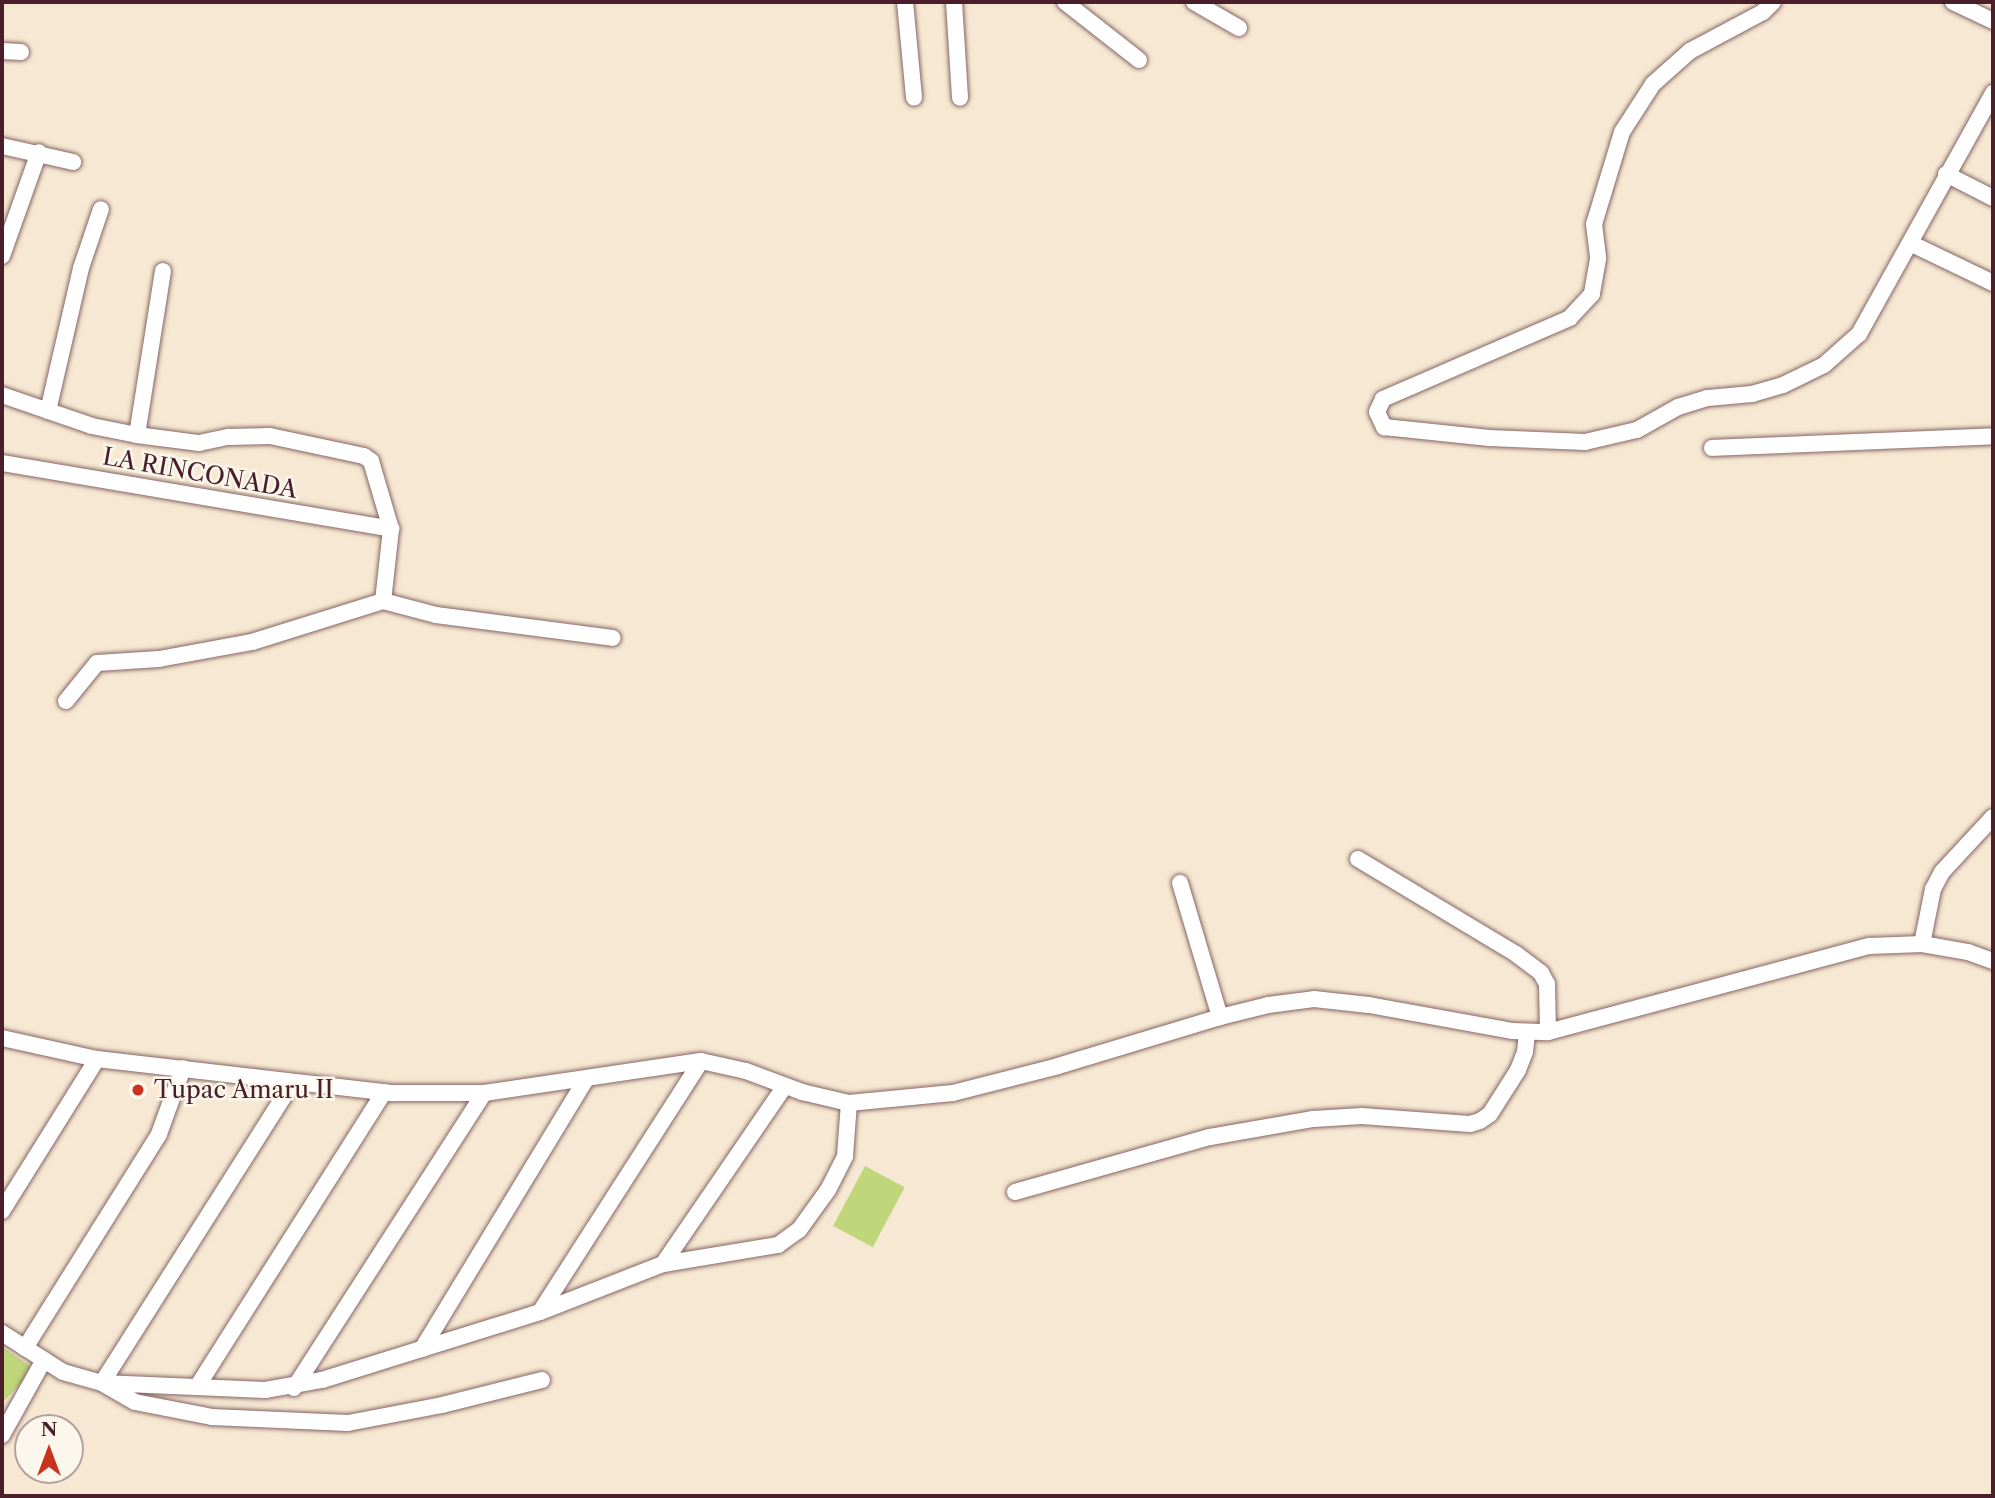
<!DOCTYPE html>
<style>
body{margin:0}
#map{position:relative;width:1995px;height:1498px;overflow:hidden;background:#f6e8d2;font-family:"Libre Caslon Text",serif}
div>[style]{position:absolute}
.green>*{inset:0;background:#bfd67a;transform-origin:0 0}
.roads{filter:drop-shadow(0 0 2px #866565) drop-shadow(0 0 2px #866565)}
.minor>*{height:16px;margin:-8px;padding:0 8px;transform-origin:8px;border-radius:8px;background:#fff}
.dots>*{width:19px;height:19px;translate:-50% -50%;box-sizing:border-box;border:4px solid #fbf7ec;border-radius:50%}
span{translate:-50% -50%;white-space:nowrap;text-align:center;line-height:1.15;-webkit-text-stroke:5px #fbf7ec;paint-order:stroke}
.street-label{font-size:24px;color:#4a1f2b}
.poi-label{font-size:24px;color:#4a1f2b}
.left{translate:0 -50%;text-align:left}
.frame{position:absolute;inset:0;border:4px solid #4a1f2b;pointer-events:none}
.north{position:absolute;left:14px;top:1414px;width:70px;height:70px;box-sizing:border-box;background:#fbf7ec;border:2px solid #b4a19f;border-radius:50%;rotate:0deg;font-size:19px;font-weight:700;line-height:28px;text-align:center;color:#4a1f2b}
.north::after{content:'';display:block;margin:auto;width:24px;height:32px;background:#c8321e;clip-path:polygon(50% 0,100% 100%,50% 72%,0 100%)}
</style>
<div id="map">
<div class="green">
<i style="left:865px;top:1166px;width:45px;height:68px;rotate:28deg"></i>
<i style="clip-path:polygon(2px 1347px,30px 1366px,27px 1377px,2px 1403px)"></i>
</div>
<div class="roads">
<div class="minor">
<i style="left:905px;top:2px;width:96px;rotate:84.6deg"></i>
<i style="left:954px;top:2px;width:96px;rotate:86.4deg"></i>
<i style="left:1065px;top:2px;width:94px;rotate:38.1deg"></i>
<i style="left:1194px;top:2px;width:52px;rotate:30deg"></i>
<i style="left:1773px;top:2px;width:14px;rotate:135deg"></i>
<i style="left:1763px;top:12px;width:83px;rotate:151.9deg"></i>
<i style="left:1690px;top:51px;width:50px;rotate:138.3deg"></i>
<i style="left:1653px;top:84px;width:57px;rotate:122.9deg"></i>
<i style="left:1622px;top:132px;width:96px;rotate:106.9deg"></i>
<i style="left:1594px;top:224px;width:35px;rotate:83deg"></i>
<i style="left:1598px;top:259px;width:36px;rotate:100deg"></i>
<i style="left:1592px;top:294px;width:33px;rotate:133deg"></i>
<i style="left:1570px;top:318px;width:204px;rotate:156.6deg"></i>
<i style="left:1383px;top:399px;width:14px;rotate:115deg"></i>
<i style="left:1377px;top:412px;width:17px;rotate:65deg"></i>
<i style="left:1384px;top:427px;width:106px;rotate:6deg"></i>
<i style="left:1489px;top:438px;width:96px;rotate:2.4deg"></i>
<i style="left:1585px;top:442px;width:53px;rotate:-13deg"></i>
<i style="left:1637px;top:430px;width:47px;rotate:-29.3deg"></i>
<i style="left:1678px;top:407px;width:31px;rotate:-17deg"></i>
<i style="left:1708px;top:398px;width:44px;rotate:-5.2deg"></i>
<i style="left:1752px;top:394px;width:32px;rotate:-16deg"></i>
<i style="left:1783px;top:385px;width:46px;rotate:-26deg"></i>
<i style="left:1824px;top:365px;width:47px;rotate:-41.5deg"></i>
<i style="left:1859px;top:334px;width:276px;rotate:-60.9deg"></i>
<i style="left:1953px;top:2px;width:44px;rotate:25.4deg"></i>
<i style="left:2px;top:51px;width:19px;rotate:3deg"></i>
<i style="left:2px;top:146px;width:73px;rotate:12.7deg"></i>
<i style="left:1946px;top:174px;width:53px;rotate:27.1deg"></i>
<i style="left:1912px;top:244px;width:90px;rotate:25.7deg"></i>
<i style="left:2px;top:256px;width:110px;rotate:-70.4deg"></i>
<i style="left:2px;top:395px;width:95px;rotate:19deg"></i>
<i style="left:92px;top:426px;width:46px;rotate:11.3deg"></i>
<i style="left:137px;top:435px;width:63px;rotate:7.4deg"></i>
<i style="left:199px;top:443px;width:30px;rotate:-12deg"></i>
<i style="left:228px;top:437px;width:42px;rotate:-1.4deg"></i>
<i style="left:270px;top:436px;width:96px;rotate:12deg"></i>
<i style="left:364px;top:456px;width:9px;rotate:36deg"></i>
<i style="left:371px;top:461px;width:71px;rotate:73.6deg"></i>
<i style="left:391px;top:529px;width:72px;rotate:96.3deg"></i>
<i style="left:48px;top:411px;width:147px;rotate:-77deg"></i>
<i style="left:81px;top:268px;width:62px;rotate:-71.3deg"></i>
<i style="left:137px;top:435px;width:166px;rotate:-81deg"></i>
<i style="left:1712px;top:448px;width:281px;rotate:-2.4deg"></i>
<i style="left:2px;top:463px;width:395px;rotate:9.6deg"></i>
<i style="left:66px;top:701px;width:49px;rotate:-50.8deg"></i>
<i style="left:97px;top:663px;width:62px;rotate:-3.7deg"></i>
<i style="left:159px;top:659px;width:95px;rotate:-10.4deg"></i>
<i style="left:252px;top:642px;width:137px;rotate:-17.4deg"></i>
<i style="left:383px;top:601px;width:55px;rotate:14.8deg"></i>
<i style="left:436px;top:615px;width:178px;rotate:7.4deg"></i>
<i style="left:1358px;top:859px;width:184px;rotate:31deg"></i>
<i style="left:1516px;top:954px;width:31px;rotate:37deg"></i>
<i style="left:1541px;top:973px;width:13px;rotate:61deg"></i>
<i style="left:1547px;top:984px;width:48px;rotate:88.8deg"></i>
<i style="left:1180px;top:883px;width:140px;rotate:73.4deg"></i>
<i style="left:1922px;top:944px;width:56px;rotate:-78.7deg"></i>
<i style="left:1933px;top:889px;width:19px;rotate:-62deg"></i>
<i style="left:1942px;top:872px;width:75px;rotate:-47.2deg"></i>
<i style="left:2px;top:1038px;width:97px;rotate:12.5deg"></i>
<i style="left:97px;top:1059px;width:298px;rotate:6.6deg"></i>
<i style="left:393px;top:1093px;width:91px"></i>
<i style="left:484px;top:1093px;width:219px;rotate:-8.4deg"></i>
<i style="left:701px;top:1061px;width:46px;rotate:12.5deg"></i>
<i style="left:746px;top:1071px;width:60px;rotate:20.6deg"></i>
<i style="left:802px;top:1092px;width:48px;rotate:13.2deg"></i>
<i style="left:849px;top:1103px;width:104px;rotate:-5.5deg"></i>
<i style="left:953px;top:1093px;width:108px;rotate:-14.4deg"></i>
<i style="left:1058px;top:1066px;width:169px;rotate:-16.8deg"></i>
<i style="left:1220px;top:1017px;width:49px;rotate:-14deg"></i>
<i style="left:1268px;top:1005px;width:46px;rotate:-7.4deg"></i>
<i style="left:1314px;top:999px;width:55px;rotate:6.2deg"></i>
<i style="left:1369px;top:1005px;width:145px;rotate:10.3deg"></i>
<i style="left:1512px;top:1031px;width:36px;rotate:2deg"></i>
<i style="left:1548px;top:1032px;width:333px;rotate:-15deg"></i>
<i style="left:1870px;top:946px;width:52px;rotate:-2.2deg"></i>
<i style="left:1922px;top:944px;width:47px;rotate:9.9deg"></i>
<i style="left:1968px;top:952px;width:27px;rotate:20deg"></i>
<i style="left:293px;top:1082px;width:356px;rotate:122.4deg"></i>
<i style="left:102px;top:1383px;width:38px;rotate:30deg"></i>
<i style="left:135px;top:1402px;width:78px;rotate:11deg"></i>
<i style="left:212px;top:1417px;width:136px;rotate:2.5deg"></i>
<i style="left:348px;top:1423px;width:96px;rotate:-10.8deg"></i>
<i style="left:442px;top:1405px;width:103px;rotate:-14deg"></i>
<i style="left:1015px;top:1192px;width:203px;rotate:-15.8deg"></i>
<i style="left:1210px;top:1137px;width:105px;rotate:-9.9deg"></i>
<i style="left:1313px;top:1119px;width:49px;rotate:-3.5deg"></i>
<i style="left:1362px;top:1116px;width:108px;rotate:4.2deg"></i>
<i style="left:1470px;top:1124px;width:10px;rotate:-17deg"></i>
<i style="left:1480px;top:1121px;width:12px;rotate:-35deg"></i>
<i style="left:1490px;top:1114px;width:52px;rotate:-57.5deg"></i>
<i style="left:1518px;top:1070px;width:19px;rotate:-69deg"></i>
<i style="left:1525px;top:1052px;width:19px;rotate:-84deg"></i>
<i style="left:2px;top:1211px;width:179px;rotate:-58deg"></i>
<i style="left:663px;top:1264px;width:216px;rotate:-55.6deg"></i>
<i style="left:540px;top:1312px;width:298px;rotate:-57.3deg"></i>
<i style="left:2px;top:1333px;width:72px;rotate:32.6deg"></i>
<i style="left:63px;top:1372px;width:41px;rotate:15.8deg"></i>
<i style="left:102px;top:1383px;width:163px;rotate:2.5deg"></i>
<i style="left:265px;top:1390px;width:58px;rotate:-10deg"></i>
<i style="left:322px;top:1380px;width:228px;rotate:-17.3deg"></i>
<i style="left:540px;top:1312px;width:132px;rotate:-21.3deg"></i>
<i style="left:663px;top:1264px;width:117px;rotate:-9.4deg"></i>
<i style="left:778px;top:1245px;width:26px;rotate:-36deg"></i>
<i style="left:799px;top:1230px;width:49px;rotate:-54.1deg"></i>
<i style="left:828px;top:1190px;width:38px;rotate:-63deg"></i>
<i style="left:845px;top:1156px;width:53px;rotate:-85.7deg"></i>
<i style="left:25px;top:1348px;width:252px;rotate:-57.9deg"></i>
<i style="left:159px;top:1134px;width:70px;rotate:-70deg"></i>
<i style="left:422px;top:1349px;width:316px;rotate:-58.7deg"></i>
<i style="left:197px;top:1387px;width:349px;rotate:-57.6deg"></i>
<i style="left:294px;top:1388px;width:351px;rotate:-57.2deg"></i>
<i style="left:2px;top:1435px;width:86px;rotate:-60.8deg"></i>
</div>
</div>
<div class="dots">
<i style="left:138px;top:1090px;background:#c8321e"></i>
</div>
<div class="street-label">
<span style="left:200px;top:473px;rotate:10deg">LA RINCONADA</span>
</div>
<div class="poi-label">
<span class="left" style="left:154px;top:1090px">Tupac Amaru II</span>
</div>
<div class="frame"></div>
<div class="north">N</div>
</div>
